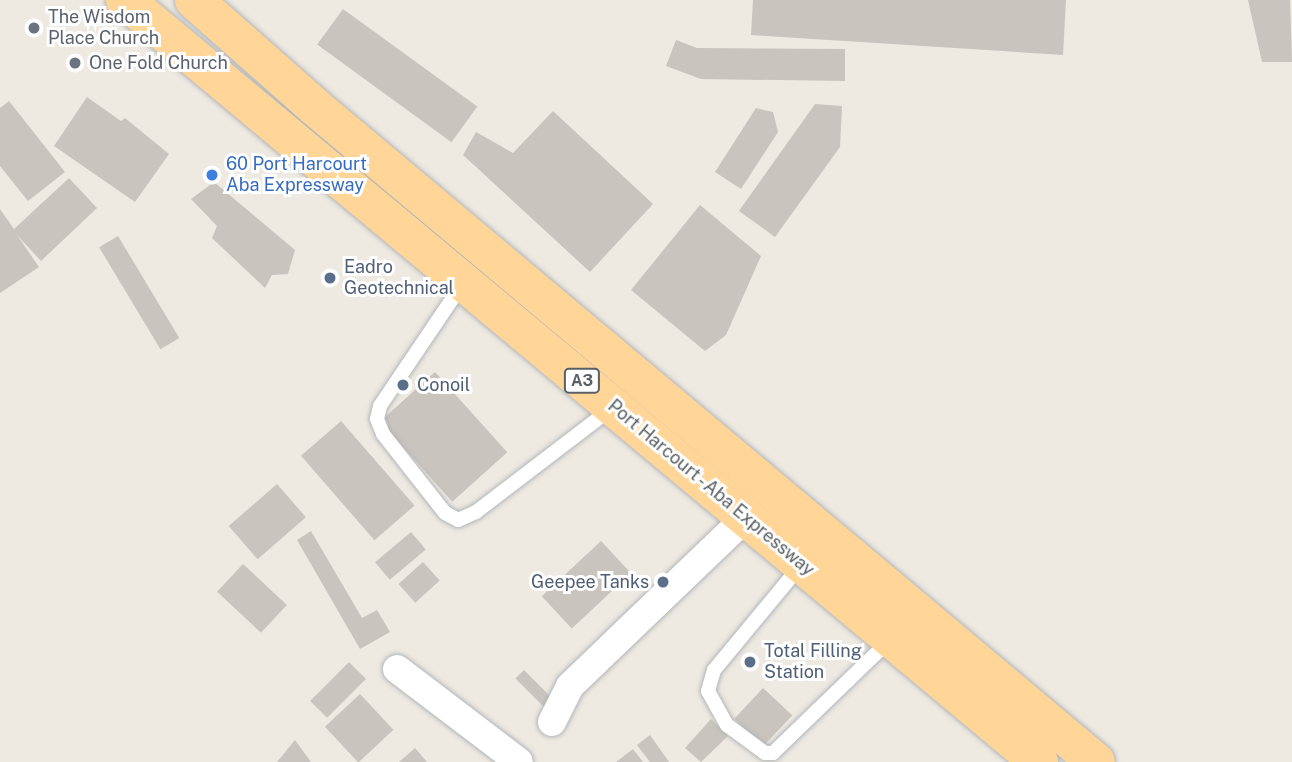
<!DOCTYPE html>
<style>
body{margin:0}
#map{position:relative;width:1292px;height:762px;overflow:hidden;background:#eee9e1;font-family:"Public Sans",sans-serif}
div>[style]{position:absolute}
.building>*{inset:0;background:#c9c4be;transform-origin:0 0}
.roads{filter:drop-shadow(0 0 2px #b2b6ba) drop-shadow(0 0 2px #b2b6ba)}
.service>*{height:14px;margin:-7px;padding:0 7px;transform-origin:7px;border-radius:7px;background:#fff}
.minor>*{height:28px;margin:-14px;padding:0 14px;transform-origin:14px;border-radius:14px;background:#fff}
.trunk>*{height:38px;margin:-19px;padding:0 19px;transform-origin:19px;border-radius:19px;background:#ffd697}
.dots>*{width:19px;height:19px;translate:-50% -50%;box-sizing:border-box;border:4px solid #fff;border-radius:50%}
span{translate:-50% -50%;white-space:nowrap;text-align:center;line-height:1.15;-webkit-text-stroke:6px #fff;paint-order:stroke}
.shield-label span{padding:2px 5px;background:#fff;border:2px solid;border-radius:5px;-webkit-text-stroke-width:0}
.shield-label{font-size:16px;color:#5a6064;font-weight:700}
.worship-label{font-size:18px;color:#5b616d}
.left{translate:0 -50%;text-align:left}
.shop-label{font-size:18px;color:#366cbe}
.service-label{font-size:18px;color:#4e5e75}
.right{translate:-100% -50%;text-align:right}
.street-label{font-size:18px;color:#5a6064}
</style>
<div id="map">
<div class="building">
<i style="clip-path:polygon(753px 0,1066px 0,1063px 55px,751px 35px)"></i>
<i style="clip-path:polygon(1248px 0,1290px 0,1292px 62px,1262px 62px)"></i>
<i style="left:343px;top:9px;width:166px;height:44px;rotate:36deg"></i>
<i style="clip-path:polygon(676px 40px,697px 48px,845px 49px,845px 81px,701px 79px,666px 66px)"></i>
<i style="clip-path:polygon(87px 97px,121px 121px,125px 118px,169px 154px,135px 202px,54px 146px)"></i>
<i style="clip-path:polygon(9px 101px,65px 172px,28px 201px,0 166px,0 108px)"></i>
<i style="clip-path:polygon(815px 104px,842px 106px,840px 147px,775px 237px,739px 211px)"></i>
<i style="clip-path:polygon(756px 108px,773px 112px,778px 132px,741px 189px,715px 172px)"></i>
<i style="clip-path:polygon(553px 111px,653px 204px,590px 272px,463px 155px,476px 132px,513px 153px)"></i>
<i style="clip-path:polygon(69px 178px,97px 208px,41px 261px,17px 235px,39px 267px,0 293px,0 209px,14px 229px)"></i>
<i style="clip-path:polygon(214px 182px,295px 250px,288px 274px,272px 275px,265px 288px,212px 238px,217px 226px,191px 199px)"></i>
<i style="clip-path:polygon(700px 205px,761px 256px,726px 335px,705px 351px,631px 290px)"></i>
<i style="left:118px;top:236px;width:119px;height:22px;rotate:59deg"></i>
<i style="left:435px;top:372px;width:108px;height:74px;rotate:48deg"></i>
<i style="left:341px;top:421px;width:112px;height:53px;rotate:49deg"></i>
<i style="left:277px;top:484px;width:44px;height:64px;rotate:49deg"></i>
<i style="clip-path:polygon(311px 531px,362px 618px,377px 610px,390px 632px,360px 649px,297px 540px)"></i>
<i style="left:411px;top:532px;width:23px;height:47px;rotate:50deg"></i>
<i style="left:601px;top:541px;width:44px;height:81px;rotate:47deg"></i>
<i style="left:423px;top:562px;width:25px;height:33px;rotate:48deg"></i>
<i style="left:243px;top:564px;width:60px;height:38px;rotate:43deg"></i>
<i style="left:349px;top:662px;width:24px;height:55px;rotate:45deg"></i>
<i style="left:524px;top:670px;width:41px;height:12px;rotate:45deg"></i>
<i style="left:763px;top:688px;width:40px;height:42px;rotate:43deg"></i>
<i style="left:360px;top:694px;width:49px;height:48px;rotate:47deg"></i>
<i style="clip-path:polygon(711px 719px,728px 736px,701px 762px,685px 748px)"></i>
<i style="clip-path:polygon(650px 735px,669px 762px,650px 762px,637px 745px)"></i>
<i style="clip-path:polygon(295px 740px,311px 762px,277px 762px)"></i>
<i style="clip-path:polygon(415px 748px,427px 762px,399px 762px)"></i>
<i style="clip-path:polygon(633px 749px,643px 762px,616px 762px)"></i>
</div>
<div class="roads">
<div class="service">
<i style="left:463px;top:283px;width:148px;rotate:124deg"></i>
<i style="left:380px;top:406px;width:13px;rotate:103deg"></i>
<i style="left:377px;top:419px;width:16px;rotate:68deg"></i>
<i style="left:383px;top:434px;width:100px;rotate:51.9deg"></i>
<i style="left:445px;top:513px;width:15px;rotate:28deg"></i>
<i style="left:458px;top:520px;width:20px;rotate:-24deg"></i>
<i style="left:476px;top:512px;width:171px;rotate:-37.4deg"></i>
<i style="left:801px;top:565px;width:136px;rotate:129.6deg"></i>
<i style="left:714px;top:670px;width:22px;rotate:106deg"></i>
<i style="left:708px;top:691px;width:39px;rotate:61deg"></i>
<i style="left:727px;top:725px;width:47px;rotate:36.4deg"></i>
<i style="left:765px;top:753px;width:8px"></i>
<i style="left:773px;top:753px;width:164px;rotate:-44deg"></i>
</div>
<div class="minor">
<i style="left:397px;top:669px;width:153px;rotate:37.3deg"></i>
<i style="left:552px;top:722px;width:40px;rotate:-63.4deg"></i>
<i style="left:570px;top:686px;width:244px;rotate:-43.8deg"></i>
</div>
<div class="trunk">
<i style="left:125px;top:0;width:1190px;rotate:39.82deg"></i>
<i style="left:194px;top:0;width:162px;rotate:41.5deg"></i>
<i style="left:315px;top:107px;width:1019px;rotate:39.99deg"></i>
</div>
</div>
<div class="dots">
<i style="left:34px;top:28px;background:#6b7280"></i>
<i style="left:75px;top:63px;background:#6b7280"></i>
<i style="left:212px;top:175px;background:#3f7fe0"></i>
<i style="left:330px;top:278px;background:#5c6f8a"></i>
<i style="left:403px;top:385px;background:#5c6f8a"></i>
<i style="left:663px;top:582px;background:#5c6f8a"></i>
<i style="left:750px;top:662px;background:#5c6f8a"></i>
</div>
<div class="shield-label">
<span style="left:582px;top:381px">A3</span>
</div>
<div class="worship-label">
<span class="left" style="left:48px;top:28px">The Wisdom<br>Place Church</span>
<span class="left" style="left:89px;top:63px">One Fold Church</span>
</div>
<div class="shop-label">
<span class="left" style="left:226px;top:175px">60 Port Harcourt<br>Aba Expressway</span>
</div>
<div class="service-label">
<span class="left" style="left:344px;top:278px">Eadro<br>Geotechnical</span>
<span class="left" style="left:417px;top:385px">Conoil</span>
<span class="right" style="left:649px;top:582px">Geepee Tanks</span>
<span class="left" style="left:764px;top:662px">Total Filling<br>Station</span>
</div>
<div class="street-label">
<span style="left:711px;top:488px;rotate:40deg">Port Harcourt - Aba Expressway</span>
</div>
</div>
